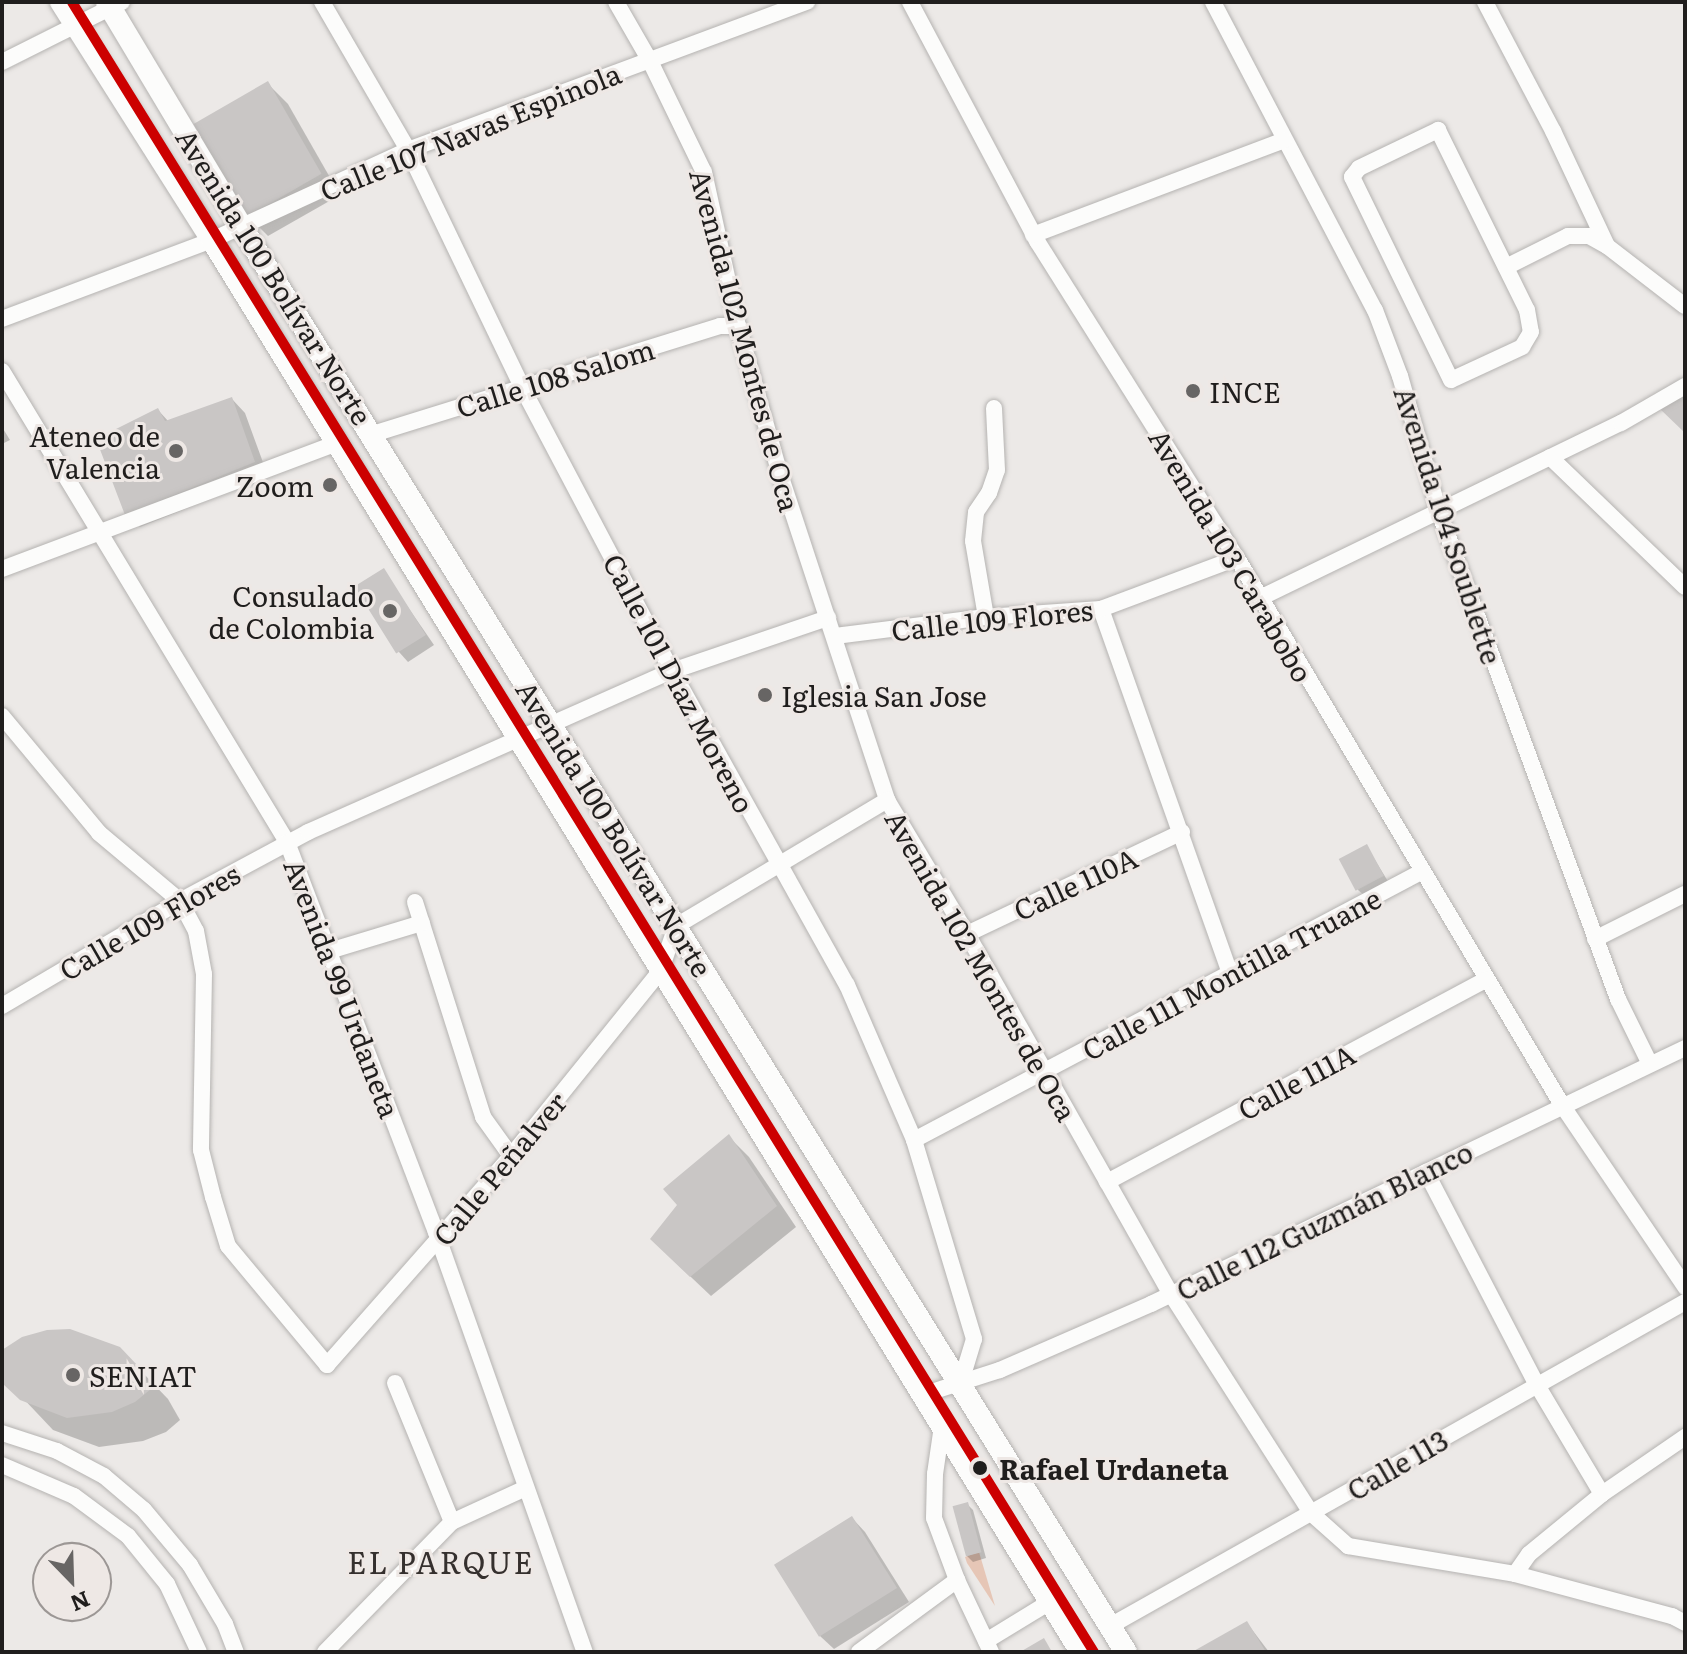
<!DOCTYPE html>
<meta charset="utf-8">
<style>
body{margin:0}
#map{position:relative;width:1687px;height:1654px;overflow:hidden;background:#ece9e7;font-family:Literata,serif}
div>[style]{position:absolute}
.green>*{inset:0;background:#e6c6b6}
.shadow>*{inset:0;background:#0003}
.building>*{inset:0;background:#c9c6c5;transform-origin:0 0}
.roads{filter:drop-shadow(0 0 2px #b5b3b1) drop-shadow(0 0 2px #b5b3b1)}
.street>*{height:16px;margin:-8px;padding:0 8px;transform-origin:8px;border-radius:8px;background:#fcfcfb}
.secondary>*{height:22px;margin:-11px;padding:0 11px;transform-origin:11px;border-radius:11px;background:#fcfcfb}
.rail-1>*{height:10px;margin:-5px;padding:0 5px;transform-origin:5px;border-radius:5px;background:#c00}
.dots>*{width:22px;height:22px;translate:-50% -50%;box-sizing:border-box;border:4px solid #eee8e5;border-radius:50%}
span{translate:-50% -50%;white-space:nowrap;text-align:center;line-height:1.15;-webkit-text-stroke:6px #eee8e5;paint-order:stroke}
.street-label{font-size:28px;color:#201e1d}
.poi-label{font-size:28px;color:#201e1d}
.left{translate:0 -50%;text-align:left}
.right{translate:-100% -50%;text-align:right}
.stop-label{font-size:28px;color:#201e1d;font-weight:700}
.neighbourhood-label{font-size:30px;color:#35302e;letter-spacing:2px}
.frame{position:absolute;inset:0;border:4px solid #201e1d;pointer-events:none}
.north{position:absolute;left:32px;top:1542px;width:80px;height:80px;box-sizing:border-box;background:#eee8e5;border:2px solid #9c9795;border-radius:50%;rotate:157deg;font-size:22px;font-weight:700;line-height:32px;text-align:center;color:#201e1d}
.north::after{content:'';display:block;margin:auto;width:28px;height:36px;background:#676564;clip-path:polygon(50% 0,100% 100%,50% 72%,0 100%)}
</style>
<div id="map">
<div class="green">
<i style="clip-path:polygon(979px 1552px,995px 1606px,967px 1563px,965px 1557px)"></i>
</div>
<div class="shadow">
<i style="clip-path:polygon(267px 83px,288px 104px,340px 195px,268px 236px,248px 216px)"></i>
<i style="clip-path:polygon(232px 399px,245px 413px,268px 476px,140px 527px,126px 514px,158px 410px,169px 422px)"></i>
<i style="clip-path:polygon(2px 427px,10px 440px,2px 444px)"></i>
<i style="clip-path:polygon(383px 571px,434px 645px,408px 662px,399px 652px)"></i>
<i style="clip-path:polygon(1367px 847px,1389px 883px,1365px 896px,1358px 890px)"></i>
<i style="clip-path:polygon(728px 1136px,749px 1157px,796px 1227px,711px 1296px,673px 1260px)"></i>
<i style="clip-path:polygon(23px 1339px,119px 1348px,168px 1399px,180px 1420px,166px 1432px,143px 1441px,99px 1447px,53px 1430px,2px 1376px,2px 1354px)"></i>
<i style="clip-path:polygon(967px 1504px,973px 1510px,986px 1558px,973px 1562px,967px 1556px)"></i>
<i style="clip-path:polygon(852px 1518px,865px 1532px,909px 1602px,834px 1649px,820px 1636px)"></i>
<i style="clip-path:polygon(1247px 1623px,1269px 1652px,1196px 1652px)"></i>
</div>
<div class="building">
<i style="left:268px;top:81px;width:107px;height:86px;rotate:60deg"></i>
<i style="clip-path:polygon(1685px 393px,1685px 433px,1659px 408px)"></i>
<i style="clip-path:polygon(232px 397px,255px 462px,125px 515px,96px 439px,158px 408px,165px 421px)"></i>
<i style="left:384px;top:568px;width:79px;height:35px;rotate:58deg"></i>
<i style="left:1367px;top:844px;width:36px;height:32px;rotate:62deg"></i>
<i style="clip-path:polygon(729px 1134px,777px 1206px,690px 1277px,650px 1239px,677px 1205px,663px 1189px)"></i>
<i style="clip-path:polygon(70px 1329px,120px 1347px,138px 1366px,151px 1389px,135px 1402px,112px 1412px,67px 1418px,20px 1400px,3px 1384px,2px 1350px,22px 1337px,47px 1330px)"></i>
<i style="left:968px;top:1502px;width:52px;height:16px;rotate:75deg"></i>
<i style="left:852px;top:1516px;width:85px;height:92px;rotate:58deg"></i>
<i style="clip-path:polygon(1247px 1621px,1266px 1652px,1192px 1652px)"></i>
<i style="clip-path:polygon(1044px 1638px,1052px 1652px,1020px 1652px)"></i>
</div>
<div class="roads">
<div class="street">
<i style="left:322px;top:2px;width:171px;rotate:59.8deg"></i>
<i style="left:408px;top:150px;width:263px;rotate:64.3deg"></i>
<i style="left:522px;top:387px;width:321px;rotate:62.2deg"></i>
<i style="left:672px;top:671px;width:359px;rotate:60.9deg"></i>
<i style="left:847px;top:985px;width:169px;rotate:66.6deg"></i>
<i style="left:914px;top:1140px;width:208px;rotate:73.2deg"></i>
<i style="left:974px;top:1339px;width:48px;rotate:106.9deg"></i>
<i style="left:616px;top:2px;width:68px;rotate:60deg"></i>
<i style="left:650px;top:61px;width:123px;rotate:64.1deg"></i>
<i style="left:704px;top:172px;width:158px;rotate:77.6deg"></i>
<i style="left:738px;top:326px;width:151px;rotate:74.2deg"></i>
<i style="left:779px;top:471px;width:346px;rotate:71.8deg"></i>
<i style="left:887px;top:800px;width:156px;rotate:59.2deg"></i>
<i style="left:967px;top:934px;width:414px;rotate:60.5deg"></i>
<i style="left:1171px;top:1294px;width:260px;rotate:57.4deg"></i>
<i style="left:1311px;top:1513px;width:50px;rotate:41.7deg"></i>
<i style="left:1348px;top:1546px;width:169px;rotate:9.5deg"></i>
<i style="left:1515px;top:1574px;width:163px;rotate:15deg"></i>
<i style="left:1672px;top:1616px;width:15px;rotate:28deg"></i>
<i style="left:910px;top:2px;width:271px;rotate:62deg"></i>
<i style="left:1037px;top:241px;width:375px;rotate:57.8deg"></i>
<i style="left:1237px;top:558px;width:636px;rotate:59.28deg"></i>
<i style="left:1562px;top:1105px;width:220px;rotate:55.9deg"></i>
<i style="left:1213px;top:2px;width:348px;rotate:62.3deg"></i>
<i style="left:1375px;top:310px;width:71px;rotate:69.3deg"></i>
<i style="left:1400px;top:376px;width:141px;rotate:74deg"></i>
<i style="left:1439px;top:512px;width:519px;rotate:69.82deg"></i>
<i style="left:1618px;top:999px;width:72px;rotate:63.8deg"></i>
<i style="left:1485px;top:2px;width:146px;rotate:62.2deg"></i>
<i style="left:1553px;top:131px;width:127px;rotate:64.8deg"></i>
<i style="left:1607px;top:246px;width:98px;rotate:37.6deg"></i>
<i style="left:2px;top:62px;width:134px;rotate:-26.6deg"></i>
<i style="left:1438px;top:130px;width:201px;rotate:63.7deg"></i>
<i style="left:1527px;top:310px;width:22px;rotate:80deg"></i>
<i style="left:1531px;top:332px;width:17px;rotate:121deg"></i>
<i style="left:1522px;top:347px;width:78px;rotate:155.1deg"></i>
<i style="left:1451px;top:380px;width:226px;rotate:-116deg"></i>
<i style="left:1352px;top:177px;width:11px;rotate:-52deg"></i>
<i style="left:1359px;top:168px;width:88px;rotate:-25.7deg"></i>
<i style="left:1033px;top:235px;width:268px;rotate:-20.7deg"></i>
<i style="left:1506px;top:267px;width:69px;rotate:-26.6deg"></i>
<i style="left:1568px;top:236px;width:21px"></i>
<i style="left:1589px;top:236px;width:21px;rotate:29deg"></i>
<i style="left:2px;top:319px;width:224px;rotate:-20.6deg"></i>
<i style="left:212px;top:240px;width:216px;rotate:-24.7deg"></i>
<i style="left:408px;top:150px;width:426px;rotate:-20.4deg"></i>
<i style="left:2px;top:371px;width:551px;rotate:58.82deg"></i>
<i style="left:287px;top:842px;width:417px;rotate:69.1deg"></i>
<i style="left:436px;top:1232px;width:446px;rotate:70.5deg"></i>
<i style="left:373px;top:434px;width:363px;rotate:-17.3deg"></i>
<i style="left:720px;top:326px;width:18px"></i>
<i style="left:1550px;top:457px;width:187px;rotate:43.9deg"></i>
<i style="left:2px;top:569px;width:356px;rotate:-20.6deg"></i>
<i style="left:1260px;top:598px;width:401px;rotate:-25.9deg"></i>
<i style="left:1621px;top:423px;width:74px;rotate:-30deg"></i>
<i style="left:1101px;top:609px;width:386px;rotate:70.5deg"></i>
<i style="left:986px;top:617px;width:77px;rotate:-99.7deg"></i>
<i style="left:973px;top:541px;width:29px;rotate:-84deg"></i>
<i style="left:976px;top:512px;width:23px;rotate:-56deg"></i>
<i style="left:989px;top:493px;width:24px;rotate:-71deg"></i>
<i style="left:997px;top:470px;width:62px;rotate:-92.8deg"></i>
<i style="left:835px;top:636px;width:152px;rotate:-7.2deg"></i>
<i style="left:986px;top:617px;width:115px;rotate:-4deg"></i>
<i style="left:1101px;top:609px;width:145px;rotate:-20.6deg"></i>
<i style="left:2px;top:716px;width:152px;rotate:50.3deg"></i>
<i style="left:99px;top:833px;width:106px;rotate:40deg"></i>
<i style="left:180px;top:901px;width:34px;rotate:62deg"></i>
<i style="left:196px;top:931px;width:44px;rotate:79.5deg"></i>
<i style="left:204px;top:974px;width:176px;rotate:91deg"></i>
<i style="left:201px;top:1150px;width:49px;rotate:75.7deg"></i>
<i style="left:213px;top:1197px;width:51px;rotate:73deg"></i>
<i style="left:228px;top:1246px;width:155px;rotate:50.2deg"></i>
<i style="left:327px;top:1365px;width:278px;rotate:-48.6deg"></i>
<i style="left:511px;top:1156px;width:239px;rotate:-51.1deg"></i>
<i style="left:661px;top:970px;width:46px;rotate:-71.2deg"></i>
<i style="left:676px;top:926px;width:246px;rotate:-30.8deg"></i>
<i style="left:415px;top:902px;width:225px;rotate:72.4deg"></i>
<i style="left:483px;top:1117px;width:48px;rotate:54.3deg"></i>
<i style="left:967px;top:934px;width:238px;rotate:-25.4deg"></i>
<i style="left:1595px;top:939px;width:101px;rotate:-26.6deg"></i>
<i style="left:329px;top:951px;width:97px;rotate:-16.8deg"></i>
<i style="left:2px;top:1006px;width:207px;rotate:-30.5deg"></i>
<i style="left:180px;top:901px;width:145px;rotate:-28.3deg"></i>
<i style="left:308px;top:832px;width:398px;rotate:-23.9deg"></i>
<i style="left:672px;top:671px;width:165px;rotate:-18.8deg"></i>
<i style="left:914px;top:1140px;width:573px;rotate:-27.86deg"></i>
<i style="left:1426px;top:1172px;width:240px;rotate:62.5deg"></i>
<i style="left:1537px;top:1385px;width:127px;rotate:59.2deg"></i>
<i style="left:1107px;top:1182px;width:429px;rotate:-28.1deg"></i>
<i style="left:395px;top:1383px;width:150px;rotate:67.7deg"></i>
<i style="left:922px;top:1395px;width:82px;rotate:-17.8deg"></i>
<i style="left:1000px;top:1370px;width:165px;rotate:-23.6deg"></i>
<i style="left:1151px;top:1304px;width:592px;rotate:-25.61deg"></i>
<i style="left:942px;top:1426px;width:49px;rotate:98.3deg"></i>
<i style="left:935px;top:1474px;width:44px;rotate:91.3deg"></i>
<i style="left:934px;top:1518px;width:66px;rotate:69.6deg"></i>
<i style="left:957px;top:1580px;width:80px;rotate:64.7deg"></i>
<i style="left:2px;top:1433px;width:58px;rotate:18.1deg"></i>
<i style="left:57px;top:1451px;width:53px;rotate:28deg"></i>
<i style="left:104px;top:1476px;width:52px;rotate:40.4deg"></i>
<i style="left:144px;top:1510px;width:72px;rotate:50.1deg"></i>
<i style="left:190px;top:1565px;width:69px;rotate:59.3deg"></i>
<i style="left:225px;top:1624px;width:30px;rotate:69deg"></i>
<i style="left:2px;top:1465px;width:78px;rotate:23.3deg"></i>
<i style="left:74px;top:1496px;width:67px;rotate:36.5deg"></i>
<i style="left:128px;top:1536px;width:62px;rotate:50.9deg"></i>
<i style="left:167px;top:1584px;width:75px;rotate:64.8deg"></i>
<i style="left:1515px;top:1574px;width:24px;rotate:-55deg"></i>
<i style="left:1529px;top:1554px;width:94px;rotate:-39.4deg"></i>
<i style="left:1602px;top:1494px;width:101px;rotate:-34.5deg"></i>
<i style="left:1110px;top:1626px;width:660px;rotate:-29.4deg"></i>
<i style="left:986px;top:1641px;width:75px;rotate:-31.4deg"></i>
<i style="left:325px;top:1652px;width:182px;rotate:-45.7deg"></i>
<i style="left:452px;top:1522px;width:81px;rotate:-24.7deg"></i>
<i style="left:859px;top:1652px;width:122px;rotate:-36.3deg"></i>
</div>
<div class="secondary">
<i style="left:61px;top:2px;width:282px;rotate:57.6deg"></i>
<i style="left:212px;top:240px;width:1658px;rotate:58.39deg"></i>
<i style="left:107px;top:2px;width:261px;rotate:59.1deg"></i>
<i style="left:241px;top:226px;width:1678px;rotate:58.18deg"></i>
</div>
</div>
<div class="rail-1">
<i style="left:72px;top:2px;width:1941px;rotate:58.23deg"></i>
</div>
<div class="dots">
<i style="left:1193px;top:391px;background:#676564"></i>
<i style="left:176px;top:451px;background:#676564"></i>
<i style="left:330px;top:485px;background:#676564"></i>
<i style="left:390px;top:611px;background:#676564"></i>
<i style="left:765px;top:695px;background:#676564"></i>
<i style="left:73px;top:1375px;background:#676564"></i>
<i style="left:980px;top:1468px;background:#201e1d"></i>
</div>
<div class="street-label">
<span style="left:470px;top:131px;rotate:-22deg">Calle 107 Navas Espinola</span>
<span style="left:275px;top:276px;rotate:58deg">Avenida 100 Bolívar Norte</span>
<span style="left:746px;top:340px;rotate:75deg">Avenida 102 Montes de Oca</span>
<span style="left:555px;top:377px;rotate:-17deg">Calle 108 Salom</span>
<span style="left:1449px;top:525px;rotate:72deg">Avenida 104 Soublette</span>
<span style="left:1232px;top:555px;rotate:59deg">Avenida 103 Carabobo</span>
<span style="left:992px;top:619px;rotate:-6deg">Calle 109 Flores</span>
<span style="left:680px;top:683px;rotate:62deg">Calle 101 Díaz Moreno</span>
<span style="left:615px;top:828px;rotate:58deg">Avenida 100 Bolívar Norte</span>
<span style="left:1075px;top:883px;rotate:-25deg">Calle 110A</span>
<span style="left:149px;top:921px;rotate:-30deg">Calle 109 Flores</span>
<span style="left:982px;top:965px;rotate:60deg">Avenida 102 Montes de Oca</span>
<span style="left:1231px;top:973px;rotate:-28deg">Calle 111 Montilla Truane</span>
<span style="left:343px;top:988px;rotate:69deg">Avenida 99 Urdaneta</span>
<span style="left:1296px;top:1081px;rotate:-28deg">Calle 111A</span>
<span style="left:499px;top:1168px;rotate:-50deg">Calle Peñalver</span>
<span style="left:1324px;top:1220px;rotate:-26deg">Calle 112 Guzmán Blanco</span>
<span style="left:1397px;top:1464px;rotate:-30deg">Calle 113</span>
</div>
<div class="poi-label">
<span class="left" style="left:1209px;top:391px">INCE</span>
<span class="right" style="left:160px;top:451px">Ateneo de<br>Valencia</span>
<span class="right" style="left:314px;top:485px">Zoom</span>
<span class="right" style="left:374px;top:611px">Consulado<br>de Colombia</span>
<span class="left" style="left:781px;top:695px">Iglesia San Jose</span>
<span class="left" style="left:89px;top:1375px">SENIAT</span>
</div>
<div class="stop-label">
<span class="left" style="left:999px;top:1468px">Rafael Urdaneta</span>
</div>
<div class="neighbourhood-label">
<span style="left:441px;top:1561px">EL PARQUE</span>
</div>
<div class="frame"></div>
<div class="north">N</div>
</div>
